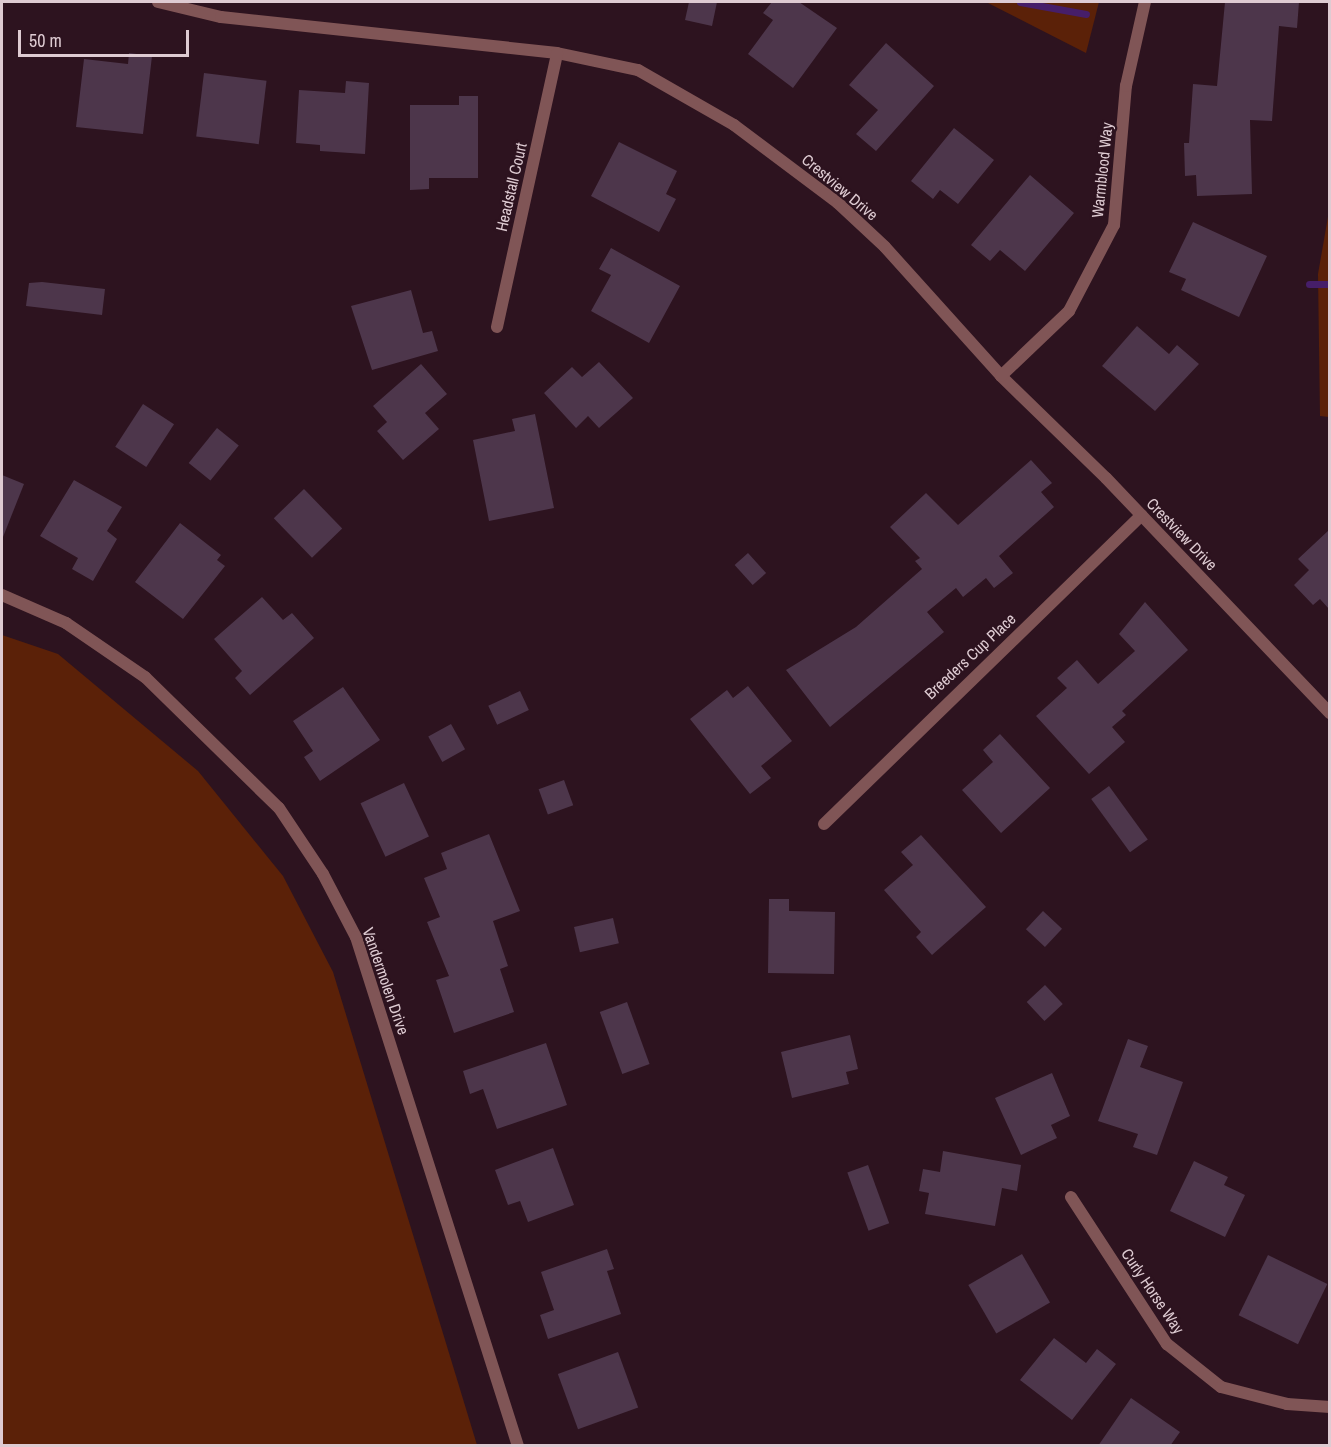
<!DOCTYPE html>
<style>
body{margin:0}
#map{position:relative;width:1331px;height:1447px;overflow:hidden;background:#2d131f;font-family:"Archivo Narrow",sans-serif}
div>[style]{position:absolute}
.green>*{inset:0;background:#5b2108}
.stream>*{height:7px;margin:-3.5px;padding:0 3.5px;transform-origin:3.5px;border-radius:3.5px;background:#461e69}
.building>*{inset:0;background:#4d364b;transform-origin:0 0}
.minor>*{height:12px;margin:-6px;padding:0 6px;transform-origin:6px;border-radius:6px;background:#805556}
span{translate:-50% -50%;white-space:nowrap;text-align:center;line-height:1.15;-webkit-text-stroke:4.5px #2d131f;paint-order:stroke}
.street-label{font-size:16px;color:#decbd2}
.frame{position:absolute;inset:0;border:3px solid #decbd2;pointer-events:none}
.scale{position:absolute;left:18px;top:30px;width:171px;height:27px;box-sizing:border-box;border:3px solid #decbd2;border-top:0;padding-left:8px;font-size:18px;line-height:21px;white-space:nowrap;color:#decbd2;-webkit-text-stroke:4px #2d131f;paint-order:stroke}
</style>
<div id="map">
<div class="green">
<i style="clip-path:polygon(986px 2px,1099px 2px,1086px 53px)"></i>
<i style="clip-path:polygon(1329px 211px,1329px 417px,1320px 416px,1318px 274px)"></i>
<i style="clip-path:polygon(2px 635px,58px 654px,198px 771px,283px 876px,333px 972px,477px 1445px,2px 1445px)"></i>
</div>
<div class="stream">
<i style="left:1020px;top:2px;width:67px;rotate:10.3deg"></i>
<i style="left:1309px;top:284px;width:21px"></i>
</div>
<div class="building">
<i style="clip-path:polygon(689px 2px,717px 2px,712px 26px,685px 20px)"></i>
<i style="clip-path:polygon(772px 2px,799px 2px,837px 28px,793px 88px,748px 54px,773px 20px,763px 13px)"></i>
<i style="clip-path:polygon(1225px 2px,1299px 2px,1297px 28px,1279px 26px,1272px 121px,1250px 120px,1252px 194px,1197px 196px,1196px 175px,1185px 176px,1184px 143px,1189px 143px,1193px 84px,1217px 86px)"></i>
<i style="clip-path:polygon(886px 43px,934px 86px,876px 151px,856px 134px,878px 110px,849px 85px)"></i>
<i style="clip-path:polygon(129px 53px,152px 56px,143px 134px,76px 127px,84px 59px,128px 64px)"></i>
<i style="left:204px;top:73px;width:63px;height:64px;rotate:7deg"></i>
<i style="clip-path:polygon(346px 81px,369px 83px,365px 154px,320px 151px,320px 145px,296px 143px,299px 90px,345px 93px)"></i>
<i style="clip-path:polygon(459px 96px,478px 96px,478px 178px,429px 178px,429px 189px,410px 190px,410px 105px,459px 105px)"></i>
<i style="clip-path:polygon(954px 128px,994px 160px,958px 204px,940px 190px,933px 199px,911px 181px)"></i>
<i style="clip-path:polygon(619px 142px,677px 171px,666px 194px,676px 199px,659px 232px,591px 196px)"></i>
<i style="clip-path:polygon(1030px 175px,1074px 213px,1025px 271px,1000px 250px,990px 261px,971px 245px)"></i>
<i style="clip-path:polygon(1193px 222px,1267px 256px,1239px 317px,1181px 290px,1186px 279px,1169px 272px)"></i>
<i style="clip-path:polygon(611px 248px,680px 286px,649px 343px,591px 311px,611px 275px,599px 269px)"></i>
<i style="clip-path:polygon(42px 282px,105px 289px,102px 315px,26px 306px,29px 283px)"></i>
<i style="clip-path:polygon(411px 290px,423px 333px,432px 331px,438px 351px,372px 370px,351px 306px)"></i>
<i style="clip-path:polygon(1137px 326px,1169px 354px,1177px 345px,1199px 364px,1155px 411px,1102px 366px)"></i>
<i style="clip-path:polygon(599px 362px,633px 398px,599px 428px,588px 416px,576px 428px,544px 393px,572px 367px,582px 377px)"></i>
<i style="clip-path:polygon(421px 364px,447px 394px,425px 413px,439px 429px,403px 460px,377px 431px,387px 422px,373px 406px)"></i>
<i style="left:143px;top:404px;width:37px;height:51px;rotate:33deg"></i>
<i style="clip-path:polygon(535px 414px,554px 508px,489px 521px,473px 440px,515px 431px,512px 419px)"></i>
<i style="left:217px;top:428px;width:28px;height:45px;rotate:39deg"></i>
<i style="clip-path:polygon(1031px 460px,1052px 483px,1041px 492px,1054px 507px,999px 556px,1013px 573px,994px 588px,986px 578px,963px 597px,956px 588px,927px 612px,944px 632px,830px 727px,786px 670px,856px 627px,922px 569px,915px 561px,920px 558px,890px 527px,926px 493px,958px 525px)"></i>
<i style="clip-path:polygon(2px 475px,24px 484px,3px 537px,2px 537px)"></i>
<i style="clip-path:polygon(74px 480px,122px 507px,107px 531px,117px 539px,93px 581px,72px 569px,78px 558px,40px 536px)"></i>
<i style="left:304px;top:489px;width:55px;height:42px;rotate:46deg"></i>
<i style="clip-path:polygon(180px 523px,221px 555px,217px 560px,225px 566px,183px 619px,135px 582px)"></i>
<i style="clip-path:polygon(1329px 530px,1329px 609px,1320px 599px,1313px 605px,1294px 585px,1309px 570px,1298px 559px)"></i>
<i style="left:748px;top:553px;width:27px;height:18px;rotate:48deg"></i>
<i style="clip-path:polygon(262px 597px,283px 620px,292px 613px,314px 638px,250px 695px,235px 678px,242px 671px,214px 639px)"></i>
<i style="clip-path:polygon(1145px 602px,1188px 650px,1122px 711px,1126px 715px,1112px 727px,1125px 742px,1089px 774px,1036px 716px,1067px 688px,1057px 678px,1077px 660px,1098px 684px,1135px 651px,1119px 634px)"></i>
<i style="clip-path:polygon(748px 686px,792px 741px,761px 766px,771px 778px,750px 794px,690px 719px,727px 690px,733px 698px)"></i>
<i style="clip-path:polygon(343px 687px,380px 740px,320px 781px,304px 757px,313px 751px,293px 721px)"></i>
<i style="left:520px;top:691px;width:21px;height:35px;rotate:65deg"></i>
<i style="left:451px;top:724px;width:29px;height:26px;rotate:61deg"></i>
<i style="clip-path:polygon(1000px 734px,1050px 788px,1001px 833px,962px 790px,993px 762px,983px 750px)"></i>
<i style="left:564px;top:780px;width:27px;height:27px;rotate:70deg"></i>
<i style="left:404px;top:783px;width:59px;height:48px;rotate:65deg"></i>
<i style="left:1109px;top:786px;width:66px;height:22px;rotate:54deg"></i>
<i style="clip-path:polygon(489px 834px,520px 911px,493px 921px,508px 966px,500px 969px,514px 1012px,454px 1033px,436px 980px,449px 976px,427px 922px,440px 917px,424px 878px,447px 869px,441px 853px)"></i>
<i style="clip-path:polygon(921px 835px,986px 907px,932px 955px,916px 937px,921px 932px,884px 890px,913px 865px,901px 852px)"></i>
<i style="clip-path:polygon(769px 899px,789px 899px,789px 911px,835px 912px,834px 974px,768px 973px)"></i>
<i style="left:1043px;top:911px;width:26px;height:25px;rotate:43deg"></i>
<i style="left:613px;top:918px;width:26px;height:40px;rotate:77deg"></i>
<i style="left:1045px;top:985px;width:26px;height:25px;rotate:47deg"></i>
<i style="left:627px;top:1002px;width:66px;height:29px;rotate:70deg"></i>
<i style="clip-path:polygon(850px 1035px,858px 1069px,846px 1072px,849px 1084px,792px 1098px,781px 1052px)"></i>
<i style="clip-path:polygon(1128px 1039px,1148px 1046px,1140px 1067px,1183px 1082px,1157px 1155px,1133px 1147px,1138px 1134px,1098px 1121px)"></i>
<i style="clip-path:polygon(546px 1043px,567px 1105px,497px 1129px,483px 1089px,470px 1094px,463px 1071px)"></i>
<i style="clip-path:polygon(1052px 1073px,1070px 1116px,1051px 1125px,1057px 1138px,1021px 1155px,995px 1098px)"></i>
<i style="clip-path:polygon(553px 1148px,574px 1205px,528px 1222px,520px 1201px,508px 1205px,495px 1170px)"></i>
<i style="clip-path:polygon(943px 1151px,1021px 1165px,1017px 1191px,1002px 1188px,995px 1226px,925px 1214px,929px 1193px,919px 1191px,923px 1169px,940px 1172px)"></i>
<i style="clip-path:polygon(1194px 1161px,1228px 1177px,1224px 1185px,1245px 1195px,1225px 1237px,1170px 1211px)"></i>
<i style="left:868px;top:1165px;width:62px;height:22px;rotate:70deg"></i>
<i style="clip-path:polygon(607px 1249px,614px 1269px,607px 1271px,621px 1314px,548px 1339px,540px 1315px,554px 1310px,541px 1272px)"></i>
<i style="left:1022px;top:1254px;width:56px;height:62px;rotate:60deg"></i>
<i style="left:1268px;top:1255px;width:66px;height:67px;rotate:26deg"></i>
<i style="clip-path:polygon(1054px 1338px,1086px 1363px,1097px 1349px,1116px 1364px,1072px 1420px,1020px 1380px)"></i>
<i style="left:618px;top:1352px;width:59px;height:64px;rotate:70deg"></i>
<i style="clip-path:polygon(1131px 1398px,1180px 1432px,1170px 1446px,1098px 1446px)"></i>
</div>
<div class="minor">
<i style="left:158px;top:2px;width:65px;rotate:13.4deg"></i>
<i style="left:221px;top:17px;width:338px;rotate:6.1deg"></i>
<i style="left:557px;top:53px;width:83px;rotate:11.9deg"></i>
<i style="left:638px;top:70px;width:111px;rotate:29.8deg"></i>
<i style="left:734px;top:125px;width:130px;rotate:36.9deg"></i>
<i style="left:838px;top:203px;width:64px;rotate:43.1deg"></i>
<i style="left:885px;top:247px;width:173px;rotate:48deg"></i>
<i style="left:1001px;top:376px;width:146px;rotate:44.2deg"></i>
<i style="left:1106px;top:478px;width:325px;rotate:46.4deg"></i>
<i style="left:497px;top:327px;width:280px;rotate:-77.6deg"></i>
<i style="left:1001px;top:376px;width:94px;rotate:-43.7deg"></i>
<i style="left:1069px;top:311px;width:97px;rotate:-62.4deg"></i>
<i style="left:1114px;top:225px;width:140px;rotate:-85.1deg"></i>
<i style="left:1126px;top:86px;width:86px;rotate:-77.3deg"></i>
<i style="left:2px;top:595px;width:70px;rotate:23.6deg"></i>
<i style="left:66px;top:623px;width:96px;rotate:34.4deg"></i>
<i style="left:145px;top:677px;width:187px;rotate:44.4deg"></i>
<i style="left:279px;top:808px;width:79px;rotate:56.3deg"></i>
<i style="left:323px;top:874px;width:71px;rotate:62.4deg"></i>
<i style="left:356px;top:937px;width:534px;rotate:72.35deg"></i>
<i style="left:824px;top:824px;width:443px;rotate:-44.2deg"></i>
<i style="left:1071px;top:1197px;width:176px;rotate:56.9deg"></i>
<i style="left:1167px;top:1344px;width:69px;rotate:38.5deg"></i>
<i style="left:1221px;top:1387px;width:68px;rotate:14.4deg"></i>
<i style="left:1287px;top:1404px;width:43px;rotate:4deg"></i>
</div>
<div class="street-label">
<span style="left:1102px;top:170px;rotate:-84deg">Warmblood Way</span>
<span style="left:511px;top:187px;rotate:-77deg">Headstall Court</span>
<span style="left:840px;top:187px;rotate:40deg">Crestview Drive</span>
<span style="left:1182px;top:534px;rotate:46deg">Crestview Drive</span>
<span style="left:970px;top:656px;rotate:-43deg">Breeders Cup Place</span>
<span style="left:386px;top:981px;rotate:71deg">Vandermolen Drive</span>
<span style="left:1153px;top:1291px;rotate:56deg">Curly Horse Way</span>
</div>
<div class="frame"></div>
<div class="scale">50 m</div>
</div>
